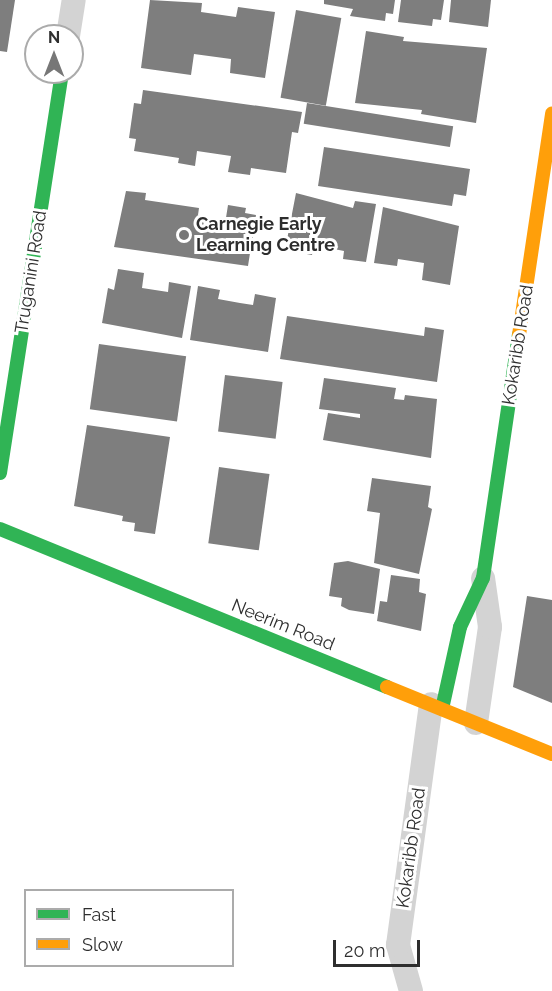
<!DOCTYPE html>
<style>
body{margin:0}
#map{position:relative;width:552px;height:991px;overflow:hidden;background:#fff;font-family:Raleway,sans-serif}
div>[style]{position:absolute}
.building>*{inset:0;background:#7e7e7e;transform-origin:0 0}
.street>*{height:24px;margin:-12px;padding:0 12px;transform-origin:12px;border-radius:12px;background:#d3d3d3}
.fast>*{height:14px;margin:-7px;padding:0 7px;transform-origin:7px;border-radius:7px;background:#30b455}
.slow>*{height:14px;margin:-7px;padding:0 7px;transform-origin:7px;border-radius:7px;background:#ff9f0a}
.dots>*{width:16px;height:16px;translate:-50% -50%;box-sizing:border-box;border:3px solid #fff;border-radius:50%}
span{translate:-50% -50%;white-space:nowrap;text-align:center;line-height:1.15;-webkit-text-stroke:6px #fff;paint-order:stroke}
.poi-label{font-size:18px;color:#2e2e2e;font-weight:700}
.left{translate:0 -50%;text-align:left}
.street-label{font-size:18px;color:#2e2e2e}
.legend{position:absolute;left:24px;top:889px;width:210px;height:78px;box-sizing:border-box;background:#fff;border:2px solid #ababab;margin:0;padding:8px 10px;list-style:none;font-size:18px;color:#2e2e2e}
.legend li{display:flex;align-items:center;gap:12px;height:30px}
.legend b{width:30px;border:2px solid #ababab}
.north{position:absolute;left:24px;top:24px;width:60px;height:60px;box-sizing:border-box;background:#fff;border:2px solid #ababab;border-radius:50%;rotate:0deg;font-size:16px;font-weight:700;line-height:24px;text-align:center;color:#2e2e2e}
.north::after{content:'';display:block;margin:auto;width:21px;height:27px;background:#777;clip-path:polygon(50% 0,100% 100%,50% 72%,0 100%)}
.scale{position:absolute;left:333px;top:940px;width:87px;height:27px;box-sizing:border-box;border:3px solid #2e2e2e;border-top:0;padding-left:8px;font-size:18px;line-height:21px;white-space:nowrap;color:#2e2e2e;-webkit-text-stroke:4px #fff;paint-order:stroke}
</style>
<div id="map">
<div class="building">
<i style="clip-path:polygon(0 0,15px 0,7px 52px,0 51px)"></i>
<i style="clip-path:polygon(150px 0,202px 3px,201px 12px,236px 17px,238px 7px,275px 12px,265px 78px,230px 73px,231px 59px,194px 54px,191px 75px,141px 68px)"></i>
<i style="clip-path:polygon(324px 0,395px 0,393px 14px,386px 13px,385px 21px,350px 16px,353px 9px,324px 4px)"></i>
<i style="clip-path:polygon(401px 0,444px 0,441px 20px,433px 19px,432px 26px,398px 22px)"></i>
<i style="clip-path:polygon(451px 0,491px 0,488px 27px,449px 22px)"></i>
<i style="left:296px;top:10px;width:46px;height:89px;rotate:10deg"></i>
<i style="clip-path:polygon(366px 31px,404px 37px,403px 41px,487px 48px,476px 123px,421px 114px,422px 110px,355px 103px)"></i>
<i style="clip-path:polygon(143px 90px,302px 112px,298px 133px,292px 132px,286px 173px,251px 168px,250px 175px,228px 172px,231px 156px,197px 151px,195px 166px,178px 163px,179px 158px,134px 151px,136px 139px,129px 138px,134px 103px,141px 104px)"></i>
<i style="left:307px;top:103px;width:148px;height:21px;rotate:9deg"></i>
<i style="clip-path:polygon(324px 147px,470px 169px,466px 196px,454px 194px,452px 206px,318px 186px)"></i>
<i style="clip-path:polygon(126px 191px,146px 193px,145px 200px,199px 208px,198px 215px,208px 216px,208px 222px,225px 224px,228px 205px,246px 208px,245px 213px,256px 215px,248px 266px,114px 247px)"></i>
<i style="clip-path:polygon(296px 193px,353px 208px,355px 201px,376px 204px,366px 262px,343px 259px,344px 251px,314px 245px,312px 255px,285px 250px)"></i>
<i style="clip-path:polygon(383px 207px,459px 226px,450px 285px,422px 280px,424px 263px,398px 259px,397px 266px,374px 263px)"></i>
<i style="clip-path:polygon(118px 269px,144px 273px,142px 288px,168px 292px,169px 282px,191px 286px,182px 338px,102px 323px,108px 288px,114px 290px)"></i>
<i style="clip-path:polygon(198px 286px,220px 290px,218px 299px,240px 303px,253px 305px,255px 294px,276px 298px,268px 352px,190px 340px)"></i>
<i style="clip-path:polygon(287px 316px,424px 336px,425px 327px,444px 330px,437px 382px,280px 359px)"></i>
<i style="left:99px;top:344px;width:88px;height:66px;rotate:8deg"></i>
<i style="left:225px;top:375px;width:58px;height:57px;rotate:7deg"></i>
<i style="clip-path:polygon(324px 378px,396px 388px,394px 399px,404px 400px,405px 395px,437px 399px,431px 458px,323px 440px,328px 413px,360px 418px,360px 414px,319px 409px)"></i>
<i style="clip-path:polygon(87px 425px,170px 437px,155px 534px,134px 531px,135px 523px,122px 521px,123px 516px,74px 506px)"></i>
<i style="left:219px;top:467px;width:51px;height:77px;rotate:8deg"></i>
<i style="clip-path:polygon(372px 478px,431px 486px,428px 507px,432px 509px,419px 574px,374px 563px,380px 513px,367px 511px)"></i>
<i style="clip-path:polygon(348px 561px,380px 569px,374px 614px,349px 610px,341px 606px,342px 598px,329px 596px,334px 563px)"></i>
<i style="clip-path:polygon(391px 575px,420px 579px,419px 592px,426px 594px,421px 631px,377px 621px,380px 601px,387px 602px)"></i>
<i style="clip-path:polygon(527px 596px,552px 600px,552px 703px,513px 687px)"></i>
</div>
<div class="street">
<i style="left:68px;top:36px;width:36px;rotate:-81deg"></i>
<i style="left:476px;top:723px;width:97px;rotate:-81.7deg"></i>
<i style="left:490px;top:627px;width:49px;rotate:-98.1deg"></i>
<i style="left:411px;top:991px;width:48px;rotate:-105.8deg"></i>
<i style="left:398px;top:945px;width:243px;rotate:-82.2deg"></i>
</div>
<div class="fast">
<i style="left:0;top:473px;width:406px;rotate:-81.2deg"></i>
<i style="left:0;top:529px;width:418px;rotate:22.2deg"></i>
<i style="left:442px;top:709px;width:84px;rotate:-77.6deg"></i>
<i style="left:460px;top:627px;width:54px;rotate:-64.9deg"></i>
<i style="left:483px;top:578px;width:246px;rotate:-81.6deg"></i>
</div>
<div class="slow">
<i style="left:519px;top:335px;width:224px;rotate:-81.5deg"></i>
<i style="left:387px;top:687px;width:178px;rotate:22.1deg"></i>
</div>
<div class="dots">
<i style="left:184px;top:235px;background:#777"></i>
</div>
<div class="poi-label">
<span class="left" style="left:196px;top:235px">Carnegie Early<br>Learning Centre</span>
</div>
<div class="street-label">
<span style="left:31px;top:272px;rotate:-81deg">Truganini Road</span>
<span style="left:518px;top:345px;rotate:-81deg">Kokaribb Road</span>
<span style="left:283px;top:625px;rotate:22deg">Neerim Road</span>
<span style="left:411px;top:848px;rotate:-82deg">Kokaribb Road</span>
</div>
<ul class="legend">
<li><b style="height:8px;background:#30b455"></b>Fast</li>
<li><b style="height:8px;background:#ff9f0a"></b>Slow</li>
</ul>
<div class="north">N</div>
<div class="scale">20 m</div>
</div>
